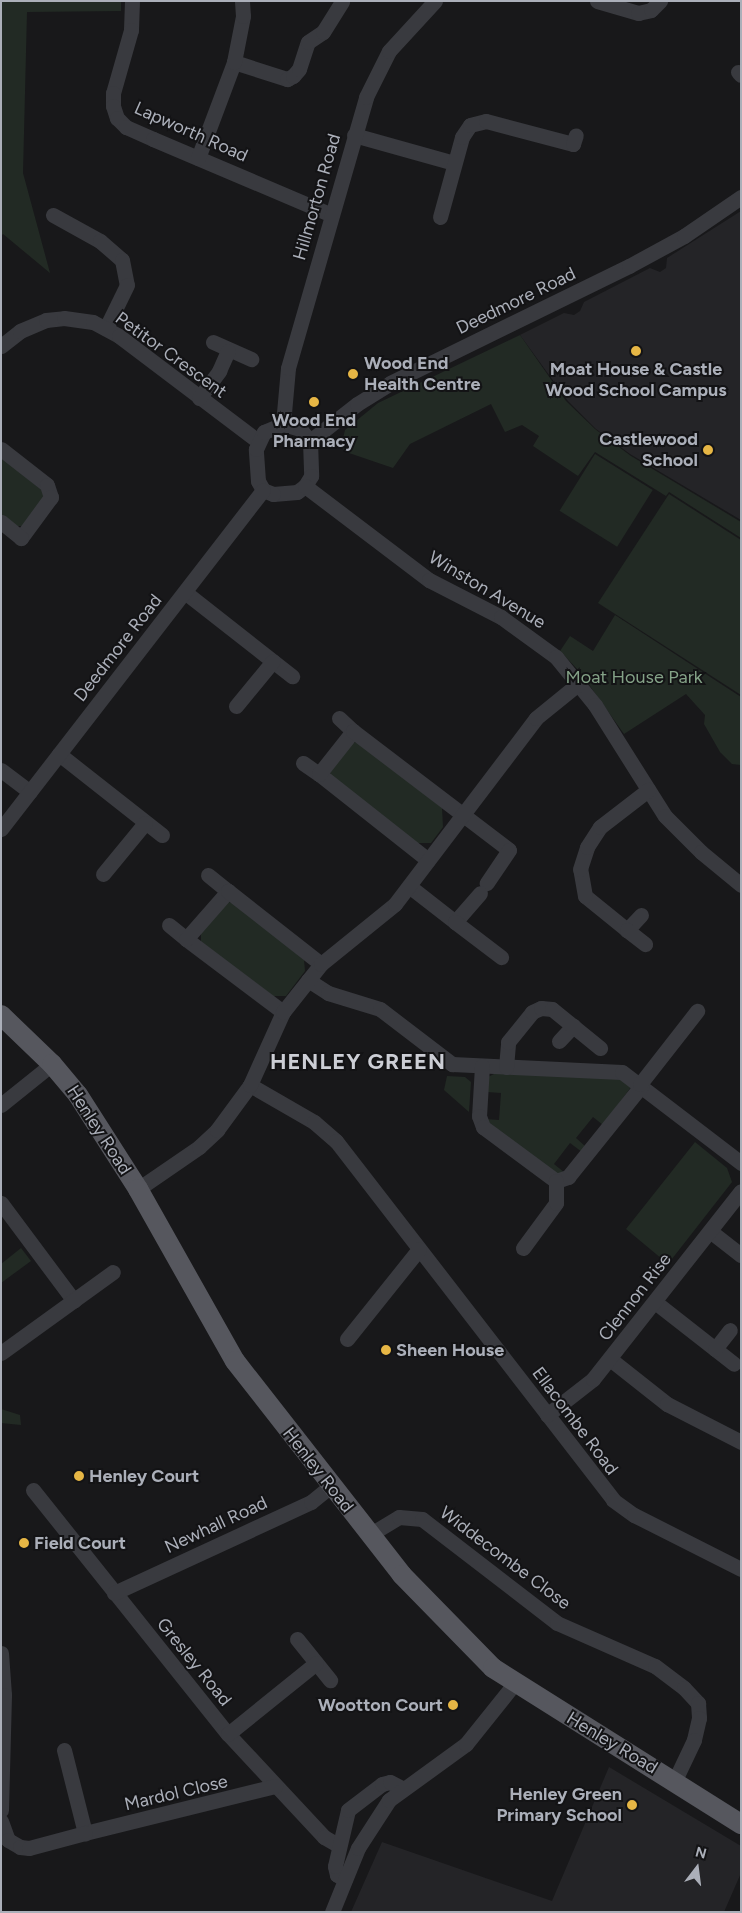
<!DOCTYPE html>
<style>
body{margin:0}
#map{position:relative;width:742px;height:1913px;overflow:hidden;background:#18181a;font-family:Figtree,sans-serif}
div>[style]{position:absolute}
.built>*{inset:0;background:#242427}
.green>*{inset:0;background:#222a24;transform-origin:0 0}
.minor>*{height:15px;margin:-7.5px;padding:0 7.5px;transform-origin:7.5px;border-radius:7.5px;background:#393a3f}
.major>*{height:20px;margin:-10px;padding:0 10px;transform-origin:10px;border-radius:10px;background:#56575e}
.dots>*{width:14px;height:14px;translate:-50% -50%;box-sizing:border-box;border:2px solid #131315;border-radius:50%}
span{translate:-50% -50%;white-space:nowrap;text-align:center;line-height:1.15;-webkit-text-stroke:4px #131315;paint-order:stroke}
.street-label{font-size:18px;color:#abafb9}
.poi-label{font-size:18px;color:#abafb9;font-weight:700}
.left{translate:0 -50%;text-align:left}
.right{translate:-100% -50%;text-align:right}
.park-label{font-size:18px;color:#84a287}
.district-label{font-size:22px;color:#ccced5;font-weight:700;letter-spacing:1px}
.frame{position:absolute;inset:0;border:2px solid #abafb9;pointer-events:none}
.north{position:absolute;left:672px;top:1843px;width:50px;height:50px;-webkit-text-stroke:4px #131315;paint-order:stroke;rotate:15deg;font-size:14px;font-weight:700;line-height:20px;text-align:center;color:#abafb9}
.north::after{content:'';display:block;margin:auto;width:18px;height:22px;background:#abafb9;clip-path:polygon(50% 0,100% 100%,50% 72%,0 100%)}
</style>
<div id="map">
<div class="built">
<i style="clip-path:polygon(741px 211px,741px 520px,630px 454px,596px 429px,568px 401px,520px 335px,564px 313px,574px 315px,580px 311px,584px 302px,650px 268px,660px 272px,666px 268px,667px 258px)"></i>
<i style="clip-path:polygon(609px 1767px,741px 1846px,741px 1873px,724px 1912px,351px 1912px,382px 1842px,552px 1901px)"></i>
</div>
<div class="green">
<i style="clip-path:polygon(1px 1px,121px 1px,121px 11px,27px 12px,23px 173px,50px 273px,3px 234px,1px 236px)"></i>
<i style="clip-path:polygon(520px 335px,566px 401px,595px 429px,631px 456px,741px 522px,741px 538px,669px 492px,666px 496px,595px 452px,578px 476px,533px 446px,539px 436px,522px 425px,505px 432px,491px 404px,410px 444px,393px 468px,346px 452px,341px 447px,345px 430px,378px 403px)"></i>
<i style="left:595px;top:454px;width:68px;height:67px;rotate:32deg"></i>
<i style="clip-path:polygon(1px 457px,44px 492px,45px 500px,23px 526px,14px 526px,1px 516px)"></i>
<i style="clip-path:polygon(669px 494px,741px 540px,741px 695px,598px 603px)"></i>
<i style="clip-path:polygon(615px 615px,741px 697px,741px 765px,732px 764px,720px 752px,704px 724px,705px 715px,686px 694px,624px 734px,580px 672px,560px 651px,570px 636px,593px 651px)"></i>
<i style="clip-path:polygon(352px 742px,360px 743px,442px 808px,443px 827px,431px 843px,416px 843px,331px 777px,330px 771px)"></i>
<i style="clip-path:polygon(229px 902px,237px 905px,304px 960px,305px 971px,286px 996px,273px 996px,201px 943px,201px 931px,224px 903px)"></i>
<i style="clip-path:polygon(496px 1073px,619px 1077px,631px 1087px,603px 1125px,593px 1117px,576px 1138px,586px 1147px,582px 1152px,570px 1143px,554px 1164px,565px 1173px,554px 1176px,485px 1119px,499px 1120px,501px 1093px,487px 1092px,488px 1077px)"></i>
<i style="clip-path:polygon(447px 1076px,465px 1077px,471px 1082px,469px 1112px,444px 1090px)"></i>
<i style="clip-path:polygon(695px 1142px,727px 1168px,732px 1182px,668px 1264px,626px 1229px)"></i>
<i style="clip-path:polygon(21px 1248px,31px 1261px,1px 1283px,1px 1264px)"></i>
<i style="clip-path:polygon(1px 1409px,20px 1415px,21px 1425px,1px 1423px)"></i>
</div>
<div class="minor">
<i style="left:132px;top:1px;width:29px;rotate:92deg"></i>
<i style="left:131px;top:30px;width:66px;rotate:105.9deg"></i>
<i style="left:113px;top:93px;width:13px;rotate:90deg"></i>
<i style="left:113px;top:106px;width:13px;rotate:72deg"></i>
<i style="left:117px;top:118px;width:13px;rotate:45deg"></i>
<i style="left:126px;top:127px;width:30px;rotate:24deg"></i>
<i style="left:153px;top:139px;width:194px;rotate:23deg"></i>
<i style="left:597px;top:1px;width:43px;rotate:16.3deg"></i>
<i style="left:638px;top:13px;width:13px;rotate:-13deg"></i>
<i style="left:651px;top:10px;width:13px;rotate:-45deg"></i>
<i style="left:234px;top:62px;width:56px;rotate:17.8deg"></i>
<i style="left:287px;top:79px;width:7px;rotate:-27deg"></i>
<i style="left:293px;top:76px;width:9px;rotate:-49deg"></i>
<i style="left:299px;top:69px;width:28px;rotate:-72deg"></i>
<i style="left:308px;top:42px;width:18px;rotate:-34deg"></i>
<i style="left:323px;top:32px;width:36px;rotate:-58deg"></i>
<i style="left:738px;top:72px;width:4px;rotate:45deg"></i>
<i style="left:354px;top:135px;width:104px;rotate:15.6deg"></i>
<i style="left:198px;top:158px;width:103px;rotate:-69.4deg"></i>
<i style="left:234px;top:62px;width:47px;rotate:-78.9deg"></i>
<i style="left:243px;top:16px;width:15px;rotate:-94deg"></i>
<i style="left:53px;top:215px;width:54px;rotate:29deg"></i>
<i style="left:100px;top:241px;width:29px;rotate:41deg"></i>
<i style="left:122px;top:260px;width:25px;rotate:79deg"></i>
<i style="left:127px;top:285px;width:48px;rotate:116deg"></i>
<i style="left:440px;top:217px;width:83px;rotate:-74.6deg"></i>
<i style="left:462px;top:137px;width:14px;rotate:-56deg"></i>
<i style="left:470px;top:125px;width:16px;rotate:-14deg"></i>
<i style="left:486px;top:121px;width:90px;rotate:14.8deg"></i>
<i style="left:573px;top:144px;width:9px;rotate:-72deg"></i>
<i style="left:213px;top:342px;width:42px;rotate:24.1deg"></i>
<i style="left:1px;top:346px;width:24px;rotate:-38deg"></i>
<i style="left:20px;top:331px;width:28px;rotate:-23deg"></i>
<i style="left:46px;top:320px;width:18px;rotate:-6deg"></i>
<i style="left:64px;top:318px;width:29px;rotate:8deg"></i>
<i style="left:93px;top:322px;width:30px;rotate:28deg"></i>
<i style="left:119px;top:336px;width:174px;rotate:37.1deg"></i>
<i style="left:199px;top:398px;width:34px;rotate:-53deg"></i>
<i style="left:219px;top:371px;width:22px;rotate:-66deg"></i>
<i style="left:283px;top:424px;width:56px;rotate:-84.9deg"></i>
<i style="left:288px;top:368px;width:282px;rotate:-73.9deg"></i>
<i style="left:366px;top:97px;width:51px;rotate:-63.4deg"></i>
<i style="left:389px;top:51px;width:68px;rotate:-47.4deg"></i>
<i style="left:283px;top:424px;width:18px;rotate:16deg"></i>
<i style="left:300px;top:429px;width:16px;rotate:50deg"></i>
<i style="left:310px;top:441px;width:35px;rotate:88deg"></i>
<i style="left:311px;top:476px;width:12px;rotate:121deg"></i>
<i style="left:305px;top:486px;width:10px;rotate:143deg"></i>
<i style="left:297px;top:492px;width:24px;rotate:175deg"></i>
<i style="left:273px;top:494px;width:11px;rotate:-158deg"></i>
<i style="left:263px;top:490px;width:10px;rotate:-119deg"></i>
<i style="left:258px;top:481px;width:32px;rotate:-94deg"></i>
<i style="left:256px;top:449px;width:19px;rotate:-65deg"></i>
<i style="left:264px;top:432px;width:21px;rotate:-23deg"></i>
<i style="left:310px;top:441px;width:60px;rotate:-38.2deg"></i>
<i style="left:357px;top:404px;width:39px;rotate:-32deg"></i>
<i style="left:390px;top:383px;width:266px;rotate:-26.1deg"></i>
<i style="left:629px;top:266px;width:63px;rotate:-28.6deg"></i>
<i style="left:684px;top:236px;width:69px;rotate:-34.4deg"></i>
<i style="left:1px;top:449px;width:58px;rotate:38deg"></i>
<i style="left:47px;top:485px;width:13px;rotate:72deg"></i>
<i style="left:51px;top:497px;width:51px;rotate:126.2deg"></i>
<i style="left:21px;top:538px;width:26px;rotate:-141deg"></i>
<i style="left:305px;top:486px;width:156px;rotate:37.2deg"></i>
<i style="left:429px;top:580px;width:81px;rotate:27.2deg"></i>
<i style="left:501px;top:617px;width:68px;rotate:36deg"></i>
<i style="left:556px;top:657px;width:62px;rotate:50.9deg"></i>
<i style="left:595px;top:705px;width:131px;rotate:57.8deg"></i>
<i style="left:665px;top:816px;width:51px;rotate:45deg"></i>
<i style="left:701px;top:852px;width:52px;rotate:39.5deg"></i>
<i style="left:186px;top:593px;width:135px;rotate:38.1deg"></i>
<i style="left:236px;top:706px;width:58px;rotate:-50.6deg"></i>
<i style="left:339px;top:718px;width:19px;rotate:43deg"></i>
<i style="left:59px;top:754px;width:131px;rotate:38.2deg"></i>
<i style="left:303px;top:763px;width:19px;rotate:35deg"></i>
<i style="left:1px;top:770px;width:36px;rotate:37deg"></i>
<i style="left:1px;top:829px;width:428px;rotate:-52.3deg"></i>
<i style="left:428px;top:860px;width:139px;rotate:-141.7deg"></i>
<i style="left:319px;top:774px;width:55px;rotate:-51.7deg"></i>
<i style="left:353px;top:731px;width:196px;rotate:37.3deg"></i>
<i style="left:509px;top:850px;width:40px;rotate:124deg"></i>
<i style="left:103px;top:874px;width:66px;rotate:-50.5deg"></i>
<i style="left:208px;top:875px;width:26px;rotate:39deg"></i>
<i style="left:409px;top:886px;width:58px;rotate:38deg"></i>
<i style="left:455px;top:922px;width:38px;rotate:-49deg"></i>
<i style="left:641px;top:915px;width:21px;rotate:133deg"></i>
<i style="left:627px;top:930px;width:54px;rotate:-141deg"></i>
<i style="left:585px;top:896px;width:27px;rotate:-100deg"></i>
<i style="left:580px;top:869px;width:23px;rotate:-72deg"></i>
<i style="left:587px;top:847px;width:24px;rotate:-57deg"></i>
<i style="left:600px;top:827px;width:61px;rotate:-37.6deg"></i>
<i style="left:455px;top:922px;width:58px;rotate:37.3deg"></i>
<i style="left:169px;top:925px;width:22px;rotate:39deg"></i>
<i style="left:627px;top:930px;width:23px;rotate:38deg"></i>
<i style="left:308px;top:980px;width:24px;rotate:33deg"></i>
<i style="left:328px;top:993px;width:54px;rotate:17.1deg"></i>
<i style="left:380px;top:1009px;width:91px;rotate:37.4deg"></i>
<i style="left:452px;top:1064px;width:170px;rotate:2.7deg"></i>
<i style="left:622px;top:1072px;width:150px;rotate:37.4deg"></i>
<i style="left:283px;top:1012px;width:121px;rotate:-143deg"></i>
<i style="left:186px;top:939px;width:64px;rotate:-48.8deg"></i>
<i style="left:228px;top:891px;width:118px;rotate:38.1deg"></i>
<i style="left:559px;top:1041px;width:21px;rotate:-47deg"></i>
<i style="left:482px;top:1066px;width:50px;rotate:93.4deg"></i>
<i style="left:479px;top:1116px;width:12px;rotate:70deg"></i>
<i style="left:483px;top:1127px;width:91px;rotate:36.5deg"></i>
<i style="left:556px;top:1181px;width:13px;rotate:-18deg"></i>
<i style="left:568px;top:1177px;width:118px;rotate:-51.2deg"></i>
<i style="left:506px;top:1067px;width:25px;rotate:-85deg"></i>
<i style="left:508px;top:1042px;width:38px;rotate:-51deg"></i>
<i style="left:532px;top:1012px;width:10px;rotate:-24deg"></i>
<i style="left:541px;top:1008px;width:11px;rotate:5deg"></i>
<i style="left:552px;top:1009px;width:62px;rotate:39.1deg"></i>
<i style="left:640px;top:1084px;width:93px;rotate:-52deg"></i>
<i style="left:250px;top:1085px;width:74px;rotate:30deg"></i>
<i style="left:314px;top:1122px;width:29px;rotate:41deg"></i>
<i style="left:336px;top:1141px;width:453px;rotate:52.3deg"></i>
<i style="left:613px;top:1500px;width:26px;rotate:36deg"></i>
<i style="left:634px;top:1515px;width:120px;rotate:26.8deg"></i>
<i style="left:1px;top:1105px;width:65px;rotate:-38.8deg"></i>
<i style="left:138px;top:1189px;width:74px;rotate:-34.5deg"></i>
<i style="left:199px;top:1147px;width:25px;rotate:-43deg"></i>
<i style="left:217px;top:1130px;width:56px;rotate:-53.7deg"></i>
<i style="left:250px;top:1085px;width:80px;rotate:-65.7deg"></i>
<i style="left:283px;top:1012px;width:61px;rotate:-51.6deg"></i>
<i style="left:321px;top:964px;width:95px;rotate:-39deg"></i>
<i style="left:395px;top:904px;width:233px;rotate:-52.8deg"></i>
<i style="left:536px;top:718px;width:55px;rotate:-39.1deg"></i>
<i style="left:1px;top:1203px;width:122px;rotate:53.3deg"></i>
<i style="left:710px;top:1231px;width:39px;rotate:38deg"></i>
<i style="left:523px;top:1248px;width:56px;rotate:-53.7deg"></i>
<i style="left:556px;top:1203px;width:22px;rotate:-90deg"></i>
<i style="left:655px;top:1302px;width:100px;rotate:38.1deg"></i>
<i style="left:347px;top:1339px;width:115px;rotate:-51.3deg"></i>
<i style="left:715px;top:1349px;width:24px;rotate:-52deg"></i>
<i style="left:1px;top:1353px;width:138px;rotate:-35.9deg"></i>
<i style="left:610px;top:1359px;width:73px;rotate:38.3deg"></i>
<i style="left:667px;top:1404px;width:83px;rotate:27.2deg"></i>
<i style="left:547px;top:1415px;width:58px;rotate:-38deg"></i>
<i style="left:593px;top:1379px;width:239px;rotate:-51.8deg"></i>
<i style="left:33px;top:1490px;width:312px;rotate:51.4deg"></i>
<i style="left:228px;top:1734px;width:141px;rotate:47deg"></i>
<i style="left:324px;top:1837px;width:16px;rotate:30deg"></i>
<i style="left:369px;top:1535px;width:35px;rotate:-31deg"></i>
<i style="left:399px;top:1517px;width:23px;rotate:5deg"></i>
<i style="left:422px;top:1519px;width:170px;rotate:37.6deg"></i>
<i style="left:557px;top:1623px;width:107px;rotate:23.7deg"></i>
<i style="left:655px;top:1666px;width:36px;rotate:37deg"></i>
<i style="left:684px;top:1688px;width:21px;rotate:47deg"></i>
<i style="left:698px;top:1703px;width:15px;rotate:86deg"></i>
<i style="left:699px;top:1718px;width:23px;rotate:103deg"></i>
<i style="left:694px;top:1740px;width:44px;rotate:115.4deg"></i>
<i style="left:114px;top:1593px;width:217px;rotate:-24.8deg"></i>
<i style="left:311px;top:1502px;width:26px;rotate:-39deg"></i>
<i style="left:297px;top:1639px;width:53px;rotate:51.2deg"></i>
<i style="left:1px;top:1653px;width:42px;rotate:85.9deg"></i>
<i style="left:4px;top:1695px;width:115px;rotate:91.5deg"></i>
<i style="left:228px;top:1734px;width:113px;rotate:-38.9deg"></i>
<i style="left:64px;top:1750px;width:86px;rotate:75.8deg"></i>
<i style="left:85px;top:1833px;width:196px;rotate:-13.9deg"></i>
<i style="left:1px;top:1821px;width:20px;rotate:70deg"></i>
<i style="left:8px;top:1840px;width:14px;rotate:30deg"></i>
<i style="left:20px;top:1847px;width:9px;rotate:6deg"></i>
<i style="left:29px;top:1848px;width:58px;rotate:-15deg"></i>
<i style="left:345px;top:1879px;width:9px;rotate:-153deg"></i>
<i style="left:337px;top:1875px;width:9px;rotate:-103deg"></i>
<i style="left:335px;top:1866px;width:57px;rotate:-76.9deg"></i>
<i style="left:348px;top:1810px;width:43px;rotate:-37.4deg"></i>
<i style="left:382px;top:1784px;width:8px;rotate:-14deg"></i>
<i style="left:390px;top:1782px;width:13px;rotate:27deg"></i>
<i style="left:332px;top:1912px;width:69px;rotate:-67.9deg"></i>
<i style="left:358px;top:1848px;width:57px;rotate:-57.1deg"></i>
<i style="left:389px;top:1800px;width:95px;rotate:-36deg"></i>
<i style="left:466px;top:1744px;width:77px;rotate:-51.3deg"></i>
</div>
<div class="major">
<i style="left:1px;top:1015px;width:71px;rotate:43.9deg"></i>
<i style="left:52px;top:1064px;width:40px;rotate:50deg"></i>
<i style="left:78px;top:1095px;width:112px;rotate:57.4deg"></i>
<i style="left:138px;top:1189px;width:197px;rotate:60.6deg"></i>
<i style="left:235px;top:1361px;width:271px;rotate:52deg"></i>
<i style="left:402px;top:1575px;width:130px;rotate:45.6deg"></i>
<i style="left:493px;top:1668px;width:293px;rotate:32.2deg"></i>
</div>
<div class="dots">
<i style="left:636px;top:351px;background:#e6b645"></i>
<i style="left:353px;top:374px;background:#e6b645"></i>
<i style="left:314px;top:402px;background:#e6b645"></i>
<i style="left:708px;top:450px;background:#e6b645"></i>
<i style="left:386px;top:1350px;background:#e6b645"></i>
<i style="left:79px;top:1476px;background:#e6b645"></i>
<i style="left:24px;top:1543px;background:#e6b645"></i>
<i style="left:453px;top:1705px;background:#e6b645"></i>
<i style="left:632px;top:1805px;background:#e6b645"></i>
</div>
<div class="street-label">
<span style="left:191px;top:132px;rotate:24deg">Lapworth Road</span>
<span style="left:317px;top:197px;rotate:-74deg">Hillmorton Road</span>
<span style="left:516px;top:301px;rotate:-26deg">Deedmore Road</span>
<span style="left:171px;top:355px;rotate:36deg">Petitor Crescent</span>
<span style="left:487px;top:590px;rotate:31deg">Winston Avenue</span>
<span style="left:118px;top:648px;rotate:-52deg">Deedmore Road</span>
<span style="left:99px;top:1130px;rotate:57deg">Henley Road</span>
<span style="left:635px;top:1297px;rotate:-52deg">Clennon Rise</span>
<span style="left:575px;top:1421px;rotate:53deg">Ellacombe Road</span>
<span style="left:318px;top:1470px;rotate:52deg">Henley Road</span>
<span style="left:216px;top:1525px;rotate:-25deg">Newhall Road</span>
<span style="left:505px;top:1558px;rotate:37deg">Widdecombe Close</span>
<span style="left:194px;top:1662px;rotate:51deg">Gresley Road</span>
<span style="left:612px;top:1743px;rotate:31deg">Henley Road</span>
<span style="left:176px;top:1793px;rotate:-13deg">Mardol Close</span>
</div>
<div class="poi-label">
<span class="left" style="left:364px;top:374px">Wood End<br>Health Centre</span>
<span style="left:636px;top:380px">Moat House &amp; Castle<br>Wood School Campus</span>
<span style="left:314px;top:431px">Wood End<br>Pharmacy</span>
<span class="right" style="left:698px;top:450px">Castlewood<br>School</span>
<span class="left" style="left:396px;top:1350px">Sheen House</span>
<span class="left" style="left:89px;top:1476px">Henley Court</span>
<span class="left" style="left:34px;top:1543px">Field Court</span>
<span class="right" style="left:443px;top:1705px">Wootton Court</span>
<span class="right" style="left:622px;top:1805px">Henley Green<br>Primary School</span>
</div>
<div class="park-label">
<span style="left:634px;top:677px">Moat House Park</span>
</div>
<div class="district-label">
<span style="left:358px;top:1062px">HENLEY GREEN</span>
</div>
<div class="frame"></div>
<div class="north">N</div>
</div>
